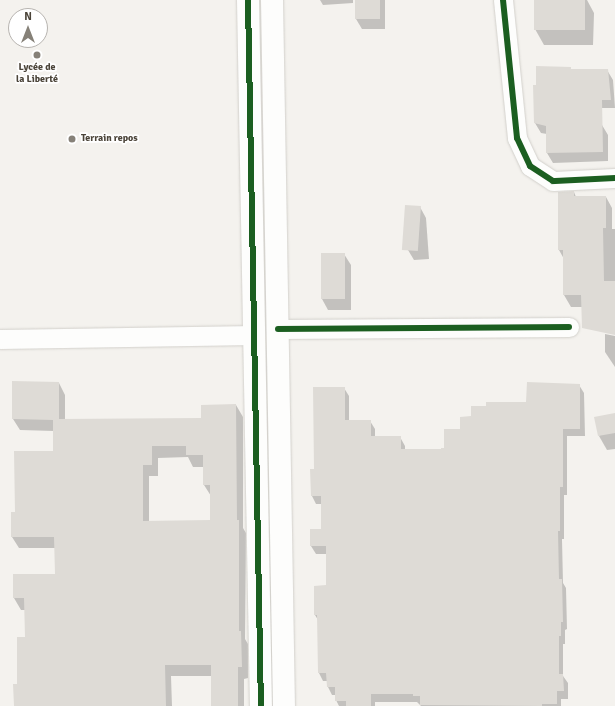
<!DOCTYPE html>
<meta charset="utf-8">
<style>
body{margin:0}
#map{position:relative;width:615px;height:706px;overflow:hidden;background:#f4f2ee;font-family:Signika,sans-serif}
div>[style]{position:absolute}
.shadow>*{inset:0;background:#0003}
.building>*{inset:0;background:#dedbd6;transform-origin:0 0}
.roads{filter:drop-shadow(0 0 1px #d2d0cb) drop-shadow(0 0 1px #d2d0cb)}
.minor>*{height:19px;margin:-9.5px;padding:0 9.5px;transform-origin:9.5px;border-radius:9.5px;background:#fdfdfc}
.tertiary>*{height:22px;margin:-11px;padding:0 11px;transform-origin:11px;border-radius:11px;background:#fdfdfc}
.cycleway>*{height:6px;margin:-3px;padding:0 3px;transform-origin:3px;border-radius:3px;background:#1b5e20}
.dots>*{width:11px;height:11px;translate:-50% -50%;box-sizing:border-box;border:2px solid #fff;border-radius:50%}
span{translate:-50% -50%;white-space:nowrap;text-align:center;line-height:1.15;-webkit-text-stroke:3.5px #fff;paint-order:stroke}
.poi-label{font-size:10px;color:#4b4439;font-weight:700}
.left{translate:0 -50%;text-align:left}
.north{position:absolute;left:8px;top:8px;width:40px;height:40px;box-sizing:border-box;background:#fff;border:1px solid #b7b4b0;border-radius:50%;rotate:0deg;font-size:11px;font-weight:700;line-height:16px;text-align:center;color:#4b4439}
.north::after{content:'';display:block;margin:auto;width:14px;height:18px;background:#868178;clip-path:polygon(50% 0,100% 100%,50% 72%,0 100%)}
</style>
<div id="map">
<div class="shadow">
<i style="clip-path:polygon(320px 0,353px 0,353px 3px,323px 5px)"></i>
<i style="clip-path:polygon(356px 0,385px 0,385px 29px,362px 29px,356px 19px)"></i>
<i style="clip-path:polygon(535px 0,587px 0,594px 13px,593px 45px,544px 45px,535px 29px)"></i>
<i style="clip-path:polygon(572px 70px,607px 70px,613px 80px,615px 108px,602px 108px,602px 125px,608px 135px,608px 161px,553px 163px,547px 153px,547px 134px,541px 133px,535px 123px)"></i>
<i style="clip-path:polygon(574px 192px,576px 197px,606px 197px,612px 208px,612px 229px,615px 229px,615px 319px,582px 307px,571px 307px,564px 295px,564px 259px,559px 250px)"></i>
<i style="clip-path:polygon(420px 207px,426px 218px,429px 259px,414px 260px,408px 250px)"></i>
<i style="clip-path:polygon(344px 254px,351px 265px,351px 310px,328px 310px,322px 299px,322px 255px)"></i>
<i style="clip-path:polygon(605px 334px,615px 336px,615px 367px,605px 352px)"></i>
<i style="clip-path:polygon(evenodd,59px 383px,65px 395px,65px 420px,202px 419px,236px 405px,243px 417px,243px 528px,246px 533px,245px 639px,248px 644px,248px 678px,244px 679px,244px 706px,212px 706px,212px 676px,171px 676px,172px 706px,15px 706px,26px 638px,25px 610px,21px 610px,14px 598px,14px 575px,56px 575px,55px 548px,19px 548px,12px 537px,16px 513px,54px 452px,54px 431px,20px 430px,13px 419px,59px 383px,188px 457px,193px 467px,204px 467px,204px 485px,211px 496px,211px 521px,149px 522px,149px 476px,158px 476px,158px 458px,188px 457px)"></i>
<i style="clip-path:polygon(579px 385px,584px 393px,585px 436px,567px 436px,567px 495px,564px 495px,564px 539px,562px 539px,563px 583px,566px 588px,567px 629px,565px 630px,565px 644px,563px 644px,563px 676px,568px 683px,568px 699px,561px 699px,561px 706px,421px 706px,417px 702px,375px 702px,375px 706px,339px 706px,336px 700px,336px 695px,332px 695px,328px 687px,328px 681px,323px 681px,319px 673px,318px 620px,315px 615px,327px 586px,327px 554px,316px 554px,311px 546px,322px 530px,322px 504px,316px 504px,312px 496px,315px 470px,344px 388px,349px 396px,349px 421px,370px 421px,375px 429px,375px 437px,400px 437px,405px 446px,405px 450px,442px 450px,472px 417px,527px 403px)"></i>
<i style="clip-path:polygon(615px 414px,615px 449px,607px 450px,599px 436px)"></i>
</div>
<div class="building">
<i style="left:355px;top:0;width:25px;height:19px"></i>
<i style="left:534px;top:0;width:51px;height:30px"></i>
<i style="clip-path:polygon(536px 66px,571px 67px,571px 69px,608px 69px,611px 100px,602px 100px,603px 152px,546px 153px,546px 126px,534px 123px,533px 85px,536px 85px)"></i>
<i style="clip-path:polygon(574px 191px,574px 196px,606px 196px,606px 228px,603px 228px,604px 281px,615px 281px,615px 335px,582px 328px,581px 295px,563px 295px,563px 250px,558px 250px,558px 192px)"></i>
<i style="left:405px;top:205px;width:16px;height:45px;rotate:4deg"></i>
<i style="left:345px;top:253px;width:46px;height:24px;rotate:90deg"></i>
<i style="clip-path:polygon(evenodd,12px 381px,59px 382px,59px 419px,201px 418px,201px 405px,236px 404px,237px 520px,239px 520px,239px 631px,241px 631px,242px 667px,238px 667px,238px 706px,211px 706px,211px 665px,165px 665px,166px 706px,14px 706px,13px 684px,17px 684px,17px 637px,25px 637px,24px 598px,13px 598px,13px 574px,55px 574px,54px 537px,11px 537px,11px 512px,15px 512px,14px 451px,53px 451px,53px 420px,12px 419px,12px 381px,152px 446px,186px 446px,186px 455px,203px 455px,203px 485px,210px 485px,210px 520px,143px 521px,143px 465px,152px 465px,152px 446px)"></i>
<i style="clip-path:polygon(527px 382px,580px 384px,580px 429px,563px 429px,563px 487px,560px 487px,560px 531px,558px 531px,559px 579px,562px 579px,563px 622px,561px 622px,561px 636px,559px 636px,559px 674px,563px 674px,564px 691px,557px 691px,557px 704px,542px 704px,542px 706px,420px 705px,420px 696px,413px 696px,413px 694px,371px 694px,371px 706px,346px 706px,346px 701px,335px 701px,335px 687px,327px 687px,326px 673px,318px 673px,317px 615px,314px 615px,314px 586px,326px 585px,326px 546px,310px 546px,310px 529px,321px 529px,321px 496px,311px 496px,310px 469px,314px 469px,313px 387px,345px 387px,345px 420px,371px 420px,371px 436px,401px 436px,401px 449px,441px 449px,441px 448px,444px 448px,444px 429px,460px 429px,460px 417px,471px 416px,471px 406px,486px 406px,486px 402px,526px 402px)"></i>
<i style="clip-path:polygon(615px 413px,615px 433px,598px 436px,594px 417px)"></i>
</div>
<div class="roads">
<div class="minor">
<i style="left:503px;top:0;width:139px;rotate:84.2deg"></i>
<i style="left:517px;top:138px;width:31px;rotate:65deg"></i>
<i style="left:530px;top:166px;width:27px;rotate:33deg"></i>
<i style="left:553px;top:181px;width:62px;rotate:-2.8deg"></i>
<i style="left:278px;top:329px;width:291px;rotate:-0.4deg"></i>
<i style="left:0;top:339px;width:255px;rotate:-0.9deg"></i>
</div>
<div class="tertiary">
<i style="left:248px;top:0;width:706px;rotate:88.95deg"></i>
<i style="left:272px;top:0;width:706px;rotate:89.03deg"></i>
</div>
</div>
<div class="cycleway">
<i style="left:248px;top:0;width:706px;rotate:88.95deg"></i>
<i style="left:503px;top:0;width:139px;rotate:84.2deg"></i>
<i style="left:517px;top:138px;width:31px;rotate:65deg"></i>
<i style="left:530px;top:166px;width:27px;rotate:33deg"></i>
<i style="left:553px;top:181px;width:62px;rotate:-2.8deg"></i>
<i style="left:278px;top:329px;width:291px;rotate:-0.4deg"></i>
</div>
<div class="dots">
<i style="left:37px;top:55px;background:#868178"></i>
<i style="left:72px;top:139px;background:#868178"></i>
</div>
<div class="poi-label">
<span style="left:37px;top:73px">Lycée de<br>la Liberté</span>
<span class="left" style="left:81px;top:139px">Terrain repos</span>
</div>
<div class="north">N</div>
</div>
